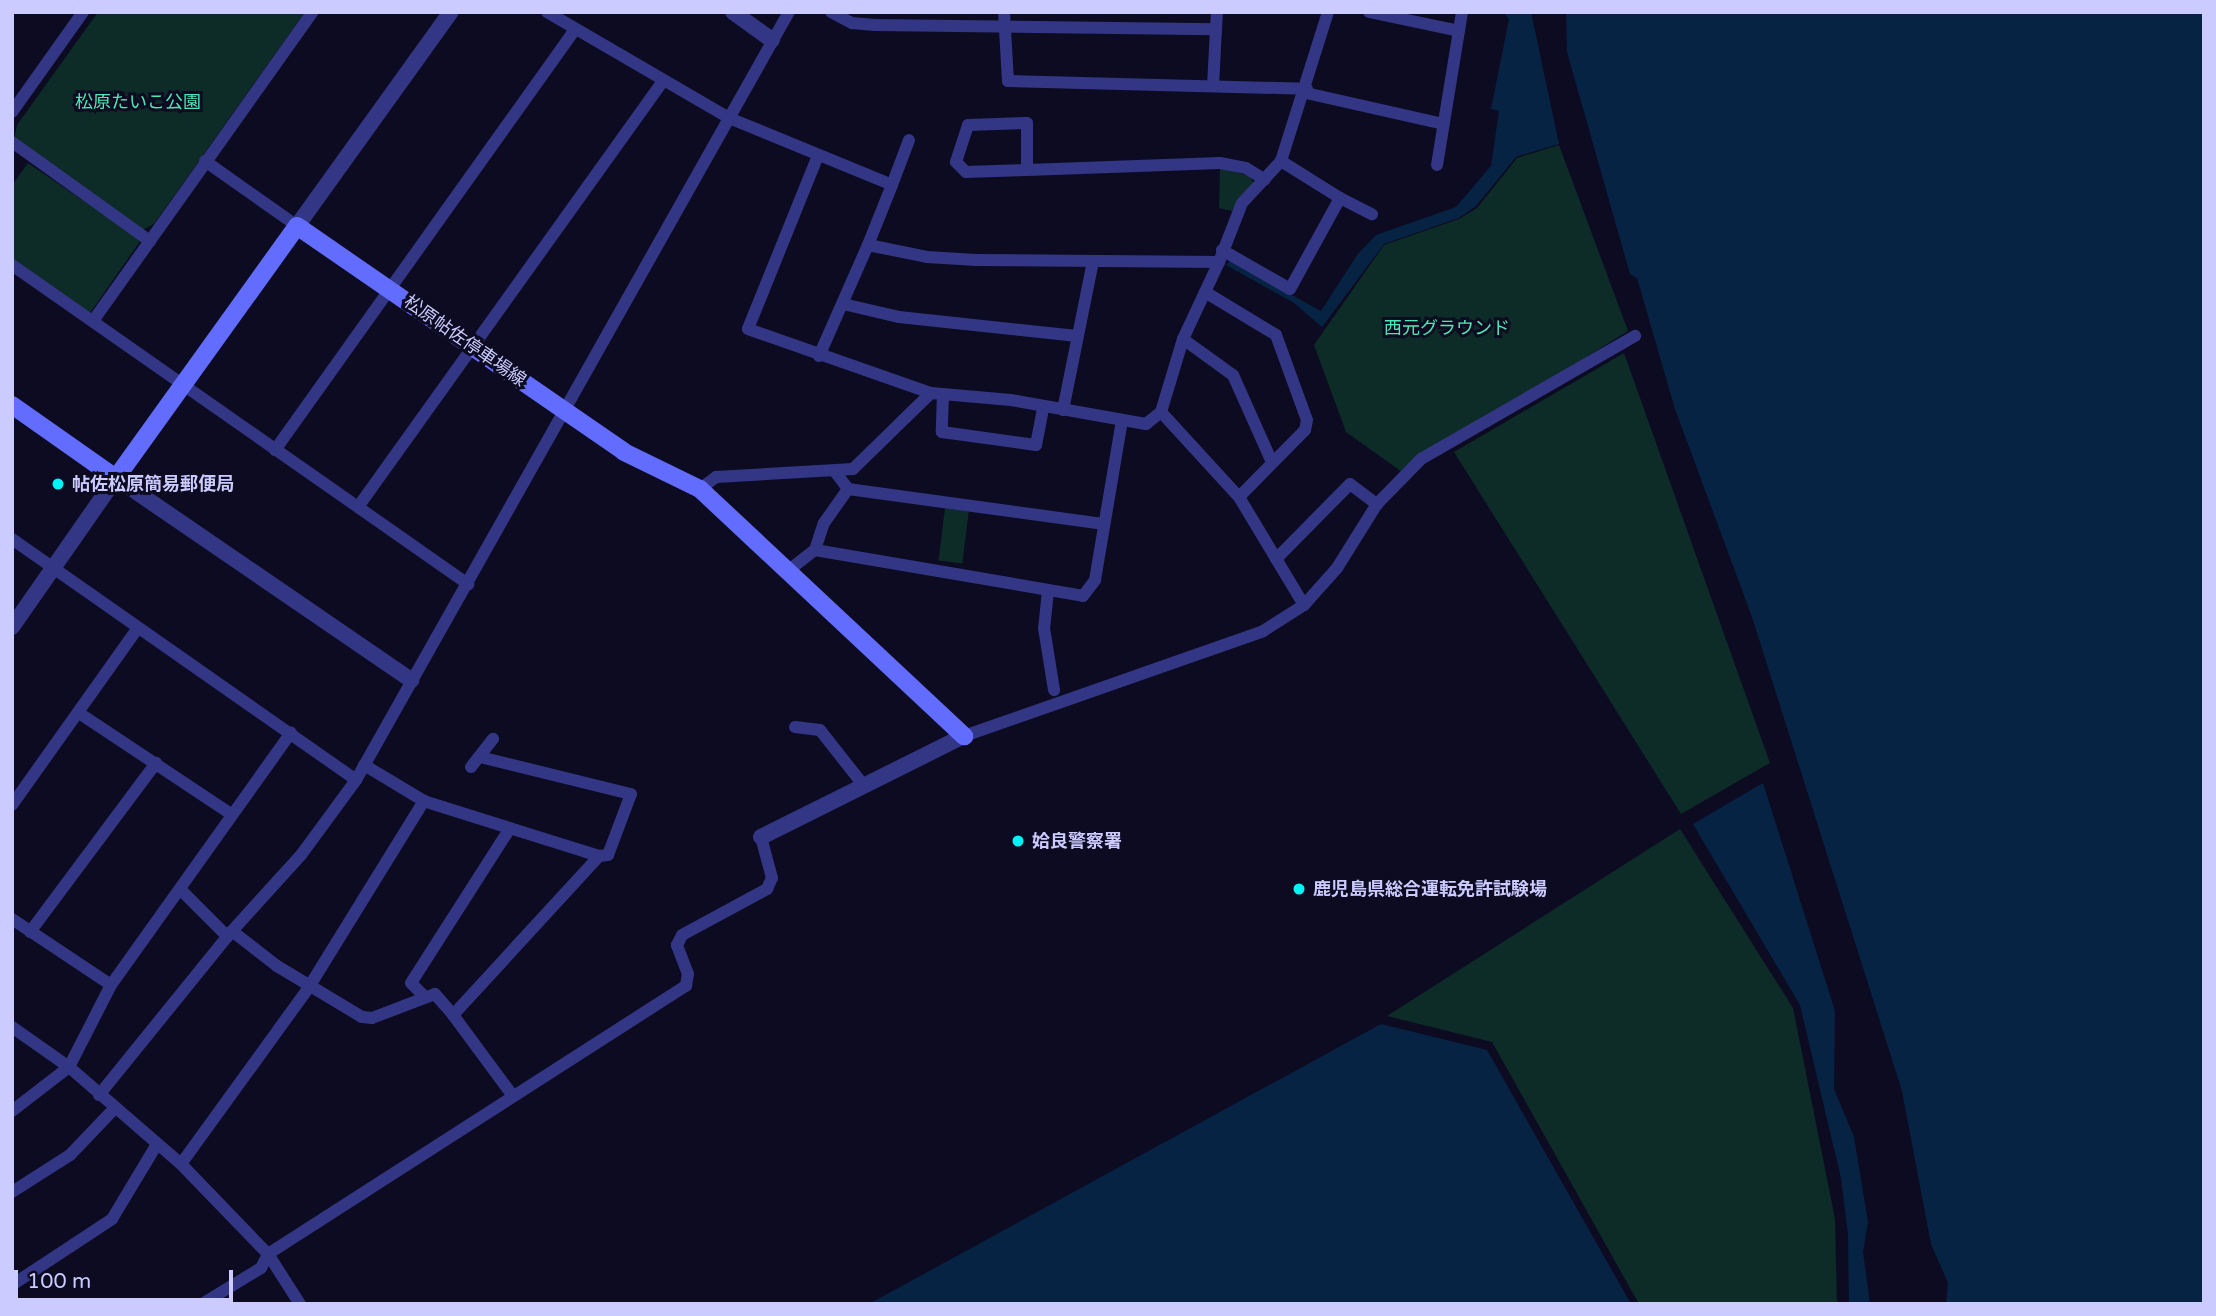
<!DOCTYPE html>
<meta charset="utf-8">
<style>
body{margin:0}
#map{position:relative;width:2216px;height:1316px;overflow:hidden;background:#0d0b21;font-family:"Varela Round","Noto Sans JP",sans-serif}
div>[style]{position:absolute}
.green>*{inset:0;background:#0d2b27;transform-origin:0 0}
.water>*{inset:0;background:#072344}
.minor>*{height:12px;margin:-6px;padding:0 6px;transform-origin:6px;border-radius:6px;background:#323684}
.tertiary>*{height:16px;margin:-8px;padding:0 8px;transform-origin:8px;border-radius:8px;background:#323684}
.secondary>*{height:18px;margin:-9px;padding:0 9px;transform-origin:9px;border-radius:9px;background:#626cff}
.dots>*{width:19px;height:19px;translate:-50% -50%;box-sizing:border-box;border:4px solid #0d0b21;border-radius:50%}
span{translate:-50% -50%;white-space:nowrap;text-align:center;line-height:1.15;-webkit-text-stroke:6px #0d0b21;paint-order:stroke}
.park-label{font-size:18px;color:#4de9b4}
.street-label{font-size:18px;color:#cccbff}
.poi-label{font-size:18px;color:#cccbff;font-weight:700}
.left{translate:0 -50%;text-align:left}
.frame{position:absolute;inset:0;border:14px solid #cccbff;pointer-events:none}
.scale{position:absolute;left:14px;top:1270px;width:219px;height:32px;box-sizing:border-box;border:4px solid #cccbff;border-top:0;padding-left:9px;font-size:21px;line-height:24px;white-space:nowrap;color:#cccbff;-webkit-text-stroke:5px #0d0b21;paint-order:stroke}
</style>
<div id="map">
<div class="green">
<i style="clip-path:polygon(98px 12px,305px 12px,154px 224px,142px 230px,14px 139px,17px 125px)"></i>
<i style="clip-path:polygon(1559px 145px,1628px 331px,1402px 472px,1346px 432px,1314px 345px,1384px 245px,1459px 219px,1477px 208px,1517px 158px)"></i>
<i style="clip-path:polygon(28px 163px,141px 240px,90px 313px,12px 259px,12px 185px)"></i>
<i style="clip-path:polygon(1220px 168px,1250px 176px,1254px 184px,1232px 211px,1219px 208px)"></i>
<i style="clip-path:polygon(1624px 353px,1770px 763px,1681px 814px,1454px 452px)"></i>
<i style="left:945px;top:508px;width:24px;height:53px;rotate:7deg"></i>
<i style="clip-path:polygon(1680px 829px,1793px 1008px,1835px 1219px,1837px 1304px,1639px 1304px,1492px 1042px,1387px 1016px)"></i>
</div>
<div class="water">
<i style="clip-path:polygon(1503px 12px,1531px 12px,1559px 144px,1516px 157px,1476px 206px,1459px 218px,1384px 244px,1322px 327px,1294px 303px,1226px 265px,1230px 261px,1321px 311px,1357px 255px,1376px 235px,1456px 207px,1491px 166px,1499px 111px,1491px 109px,1509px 19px)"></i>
<i style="clip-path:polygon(1566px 12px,2204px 12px,2204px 1304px,1946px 1304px,1948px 1283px,1931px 1244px,1902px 1091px,1752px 617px,1675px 409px,1637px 278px,1630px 274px,1567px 52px)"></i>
<i style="clip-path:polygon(1763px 783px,1835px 1011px,1834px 1089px,1854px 1137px,1868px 1222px,1863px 1252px,1870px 1304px,1849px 1304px,1848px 1234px,1841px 1178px,1800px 1005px,1693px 824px)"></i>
<i style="clip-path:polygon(1381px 1024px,1487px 1050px,1631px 1304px,869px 1304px)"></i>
</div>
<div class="minor">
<i style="left:547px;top:12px;width:211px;rotate:30.2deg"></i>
<i style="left:729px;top:118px;width:176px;rotate:22.3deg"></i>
<i style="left:892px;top:185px;width:65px;rotate:111.8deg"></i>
<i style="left:868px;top:245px;width:60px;rotate:11.5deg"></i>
<i style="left:927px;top:257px;width:49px;rotate:3.5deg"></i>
<i style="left:976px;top:260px;width:243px;rotate:0.5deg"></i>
<i style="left:1219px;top:262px;width:63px;rotate:-68.7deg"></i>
<i style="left:1242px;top:203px;width:57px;rotate:-47.1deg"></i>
<i style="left:1281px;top:161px;width:156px;rotate:-72.5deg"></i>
<i style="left:831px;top:12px;width:24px;rotate:28deg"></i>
<i style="left:852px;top:23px;width:23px;rotate:5deg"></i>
<i style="left:875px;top:25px;width:341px;rotate:0.7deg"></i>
<i style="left:1216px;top:29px;width:17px;rotate:-87deg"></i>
<i style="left:1004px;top:12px;width:69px;rotate:86.7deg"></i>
<i style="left:1008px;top:81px;width:299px;rotate:1.5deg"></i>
<i style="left:1369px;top:12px;width:92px;rotate:11.9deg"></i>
<i style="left:1213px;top:86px;width:57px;rotate:-87deg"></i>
<i style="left:1306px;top:93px;width:141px;rotate:12.7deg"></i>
<i style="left:12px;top:112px;width:123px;rotate:-54.6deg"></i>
<i style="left:12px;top:142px;width:170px;rotate:35.7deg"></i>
<i style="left:817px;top:158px;width:184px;rotate:112deg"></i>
<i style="left:748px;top:329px;width:194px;rotate:19.3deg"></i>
<i style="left:931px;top:393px;width:80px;rotate:5deg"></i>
<i style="left:1011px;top:400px;width:137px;rotate:10.1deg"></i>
<i style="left:1146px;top:424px;width:19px;rotate:-39deg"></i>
<i style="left:1161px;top:412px;width:76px;rotate:-73.2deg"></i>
<i style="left:1183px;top:339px;width:85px;rotate:-64.9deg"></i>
<i style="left:205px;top:161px;width:113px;rotate:35.2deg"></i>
<i style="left:1437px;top:165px;width:155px;rotate:-80.7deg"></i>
<i style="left:1027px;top:170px;width:47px;rotate:-90deg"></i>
<i style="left:1027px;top:123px;width:59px;rotate:178.1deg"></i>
<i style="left:968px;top:125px;width:39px;rotate:108deg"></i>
<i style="left:956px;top:162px;width:14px;rotate:45deg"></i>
<i style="left:966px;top:172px;width:61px;rotate:-1.9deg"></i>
<i style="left:1027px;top:170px;width:193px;rotate:-2.1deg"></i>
<i style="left:1220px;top:163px;width:26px;rotate:11deg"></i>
<i style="left:1246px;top:168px;width:22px;rotate:32deg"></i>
<i style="left:892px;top:185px;width:48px;rotate:-69.3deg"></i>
<i style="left:1340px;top:198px;width:36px;rotate:27deg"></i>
<i style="left:1222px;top:250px;width:78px;rotate:29.8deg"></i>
<i style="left:1290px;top:289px;width:104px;rotate:-61.2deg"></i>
<i style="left:1340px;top:198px;width:70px;rotate:-147.9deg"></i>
<i style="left:12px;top:265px;width:557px;rotate:34.98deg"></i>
<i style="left:1205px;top:292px;width:83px;rotate:31.2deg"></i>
<i style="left:1276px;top:335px;width:90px;rotate:70deg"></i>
<i style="left:1307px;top:420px;width:10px;rotate:101deg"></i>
<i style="left:1305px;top:430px;width:94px;rotate:134.6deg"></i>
<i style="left:843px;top:304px;width:57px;rotate:13.1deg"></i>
<i style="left:899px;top:317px;width:179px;rotate:6.1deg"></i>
<i style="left:93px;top:321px;width:379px;rotate:-54.6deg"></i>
<i style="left:1183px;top:339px;width:62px;rotate:35.8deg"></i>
<i style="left:1233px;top:375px;width:95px;rotate:65.9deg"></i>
<i style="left:819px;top:356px;width:121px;rotate:-66.2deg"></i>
<i style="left:943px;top:394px;width:38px;rotate:92deg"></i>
<i style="left:942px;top:432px;width:95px;rotate:7.9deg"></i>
<i style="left:1036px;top:445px;width:38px;rotate:-79deg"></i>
<i style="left:1063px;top:410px;width:152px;rotate:-78.6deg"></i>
<i style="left:1161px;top:412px;width:115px;rotate:47.5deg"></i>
<i style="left:1239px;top:497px;width:126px;rotate:59deg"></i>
<i style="left:275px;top:450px;width:515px;rotate:-54.49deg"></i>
<i style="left:836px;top:473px;width:20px;rotate:53deg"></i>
<i style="left:848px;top:489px;width:257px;rotate:7.8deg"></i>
<i style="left:700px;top:489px;width:20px;rotate:-37deg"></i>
<i style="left:716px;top:477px;width:137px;rotate:-3.3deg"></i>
<i style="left:853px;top:469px;width:109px;rotate:-44.3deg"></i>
<i style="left:358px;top:507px;width:524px;rotate:-54.4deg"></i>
<i style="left:12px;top:539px;width:420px;rotate:35deg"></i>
<i style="left:815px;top:550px;width:28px;rotate:-72deg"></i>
<i style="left:824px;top:523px;width:42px;rotate:-54.8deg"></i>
<i style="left:1276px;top:559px;width:105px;rotate:-45.4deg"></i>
<i style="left:1350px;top:484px;width:34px;rotate:37deg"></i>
<i style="left:789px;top:570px;width:33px;rotate:-38deg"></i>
<i style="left:815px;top:550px;width:272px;rotate:9.7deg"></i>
<i style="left:1083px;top:596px;width:20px;rotate:-53deg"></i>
<i style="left:1095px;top:580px;width:161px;rotate:-80.4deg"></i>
<i style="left:1048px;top:591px;width:37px;rotate:96deg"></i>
<i style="left:1044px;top:628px;width:63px;rotate:80.8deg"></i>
<i style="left:79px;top:713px;width:182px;rotate:33.6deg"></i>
<i style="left:795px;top:727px;width:25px;rotate:7deg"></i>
<i style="left:820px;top:730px;width:71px;rotate:51.8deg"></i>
<i style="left:964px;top:736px;width:317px;rotate:-19.3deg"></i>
<i style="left:1263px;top:631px;width:49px;rotate:-32.4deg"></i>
<i style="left:1304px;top:605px;width:50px;rotate:-48.3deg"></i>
<i style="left:1337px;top:568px;width:75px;rotate:-58deg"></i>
<i style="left:1377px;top:504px;width:63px;rotate:-45.6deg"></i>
<i style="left:1421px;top:459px;width:247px;rotate:-29.9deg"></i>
<i style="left:480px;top:757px;width:155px;rotate:13.8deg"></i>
<i style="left:631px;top:794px;width:65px;rotate:110.7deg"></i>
<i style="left:608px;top:855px;width:9px;rotate:174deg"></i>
<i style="left:471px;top:767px;width:36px;rotate:-52deg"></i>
<i style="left:12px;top:805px;width:216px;rotate:-54.6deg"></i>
<i style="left:181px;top:890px;width:66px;rotate:45deg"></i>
<i style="left:12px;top:919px;width:119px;rotate:33.7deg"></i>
<i style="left:232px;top:931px;width:57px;rotate:37.9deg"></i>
<i style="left:277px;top:966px;width:99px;rotate:31deg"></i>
<i style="left:362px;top:1017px;width:10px;rotate:6deg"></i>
<i style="left:372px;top:1018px;width:67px;rotate:-20.9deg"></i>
<i style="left:435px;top:994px;width:28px;rotate:49deg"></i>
<i style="left:453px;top:1015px;width:216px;rotate:-47.4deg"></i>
<i style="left:599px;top:856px;width:183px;rotate:-162.6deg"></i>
<i style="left:424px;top:801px;width:70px;rotate:-149deg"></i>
<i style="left:30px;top:932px;width:211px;rotate:-53.3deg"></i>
<i style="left:424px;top:996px;width:18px;rotate:-135deg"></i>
<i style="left:411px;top:983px;width:184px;rotate:-57.4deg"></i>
<i style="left:453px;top:1015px;width:101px;rotate:53.5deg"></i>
<i style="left:12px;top:1027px;width:70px;rotate:35.1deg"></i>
<i style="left:69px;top:1067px;width:148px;rotate:40.9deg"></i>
<i style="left:181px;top:1164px;width:125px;rotate:46deg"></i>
<i style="left:268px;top:1254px;width:59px;rotate:57.4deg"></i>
<i style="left:99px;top:1095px;width:211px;rotate:-51deg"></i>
<i style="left:232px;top:931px;width:103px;rotate:-47.8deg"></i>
<i style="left:301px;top:855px;width:93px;rotate:-53.7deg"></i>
<i style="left:356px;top:780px;width:882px;rotate:-60.59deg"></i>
<i style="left:12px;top:1111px;width:72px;rotate:-37.7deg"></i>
<i style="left:69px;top:1067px;width:92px;rotate:-62.9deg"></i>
<i style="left:111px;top:985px;width:310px;rotate:-54.5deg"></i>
<i style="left:181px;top:1164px;width:218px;rotate:-54.1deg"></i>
<i style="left:309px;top:987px;width:219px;rotate:-58.3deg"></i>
<i style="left:12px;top:1192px;width:69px;rotate:-32.5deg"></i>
<i style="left:70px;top:1155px;width:64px;rotate:-46.3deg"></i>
<i style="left:12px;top:1285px;width:120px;rotate:-33.4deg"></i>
<i style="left:112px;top:1219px;width:87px;rotate:-59deg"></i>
<i style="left:202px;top:1304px;width:69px;rotate:-31.4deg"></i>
<i style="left:261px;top:1268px;width:16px;rotate:-63deg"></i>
<i style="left:268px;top:1254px;width:497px;rotate:-32.7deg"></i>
<i style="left:686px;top:986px;width:12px;rotate:-81deg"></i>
<i style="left:688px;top:974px;width:31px;rotate:-111deg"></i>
<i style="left:677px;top:945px;width:11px;rotate:-63deg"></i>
<i style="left:682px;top:935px;width:97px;rotate:-28.4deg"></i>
<i style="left:767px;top:889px;width:12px;rotate:-66deg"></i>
<i style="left:772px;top:878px;width:42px;rotate:-105deg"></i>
</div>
<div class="tertiary">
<i style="left:733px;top:12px;width:48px;rotate:35.7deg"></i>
<i style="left:297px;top:226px;width:264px;rotate:-54.3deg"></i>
<i style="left:12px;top:627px;width:182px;rotate:-55.1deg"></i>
<i style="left:116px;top:478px;width:358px;rotate:34.4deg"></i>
<i style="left:761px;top:837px;width:227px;rotate:-26.5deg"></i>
</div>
<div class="secondary">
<i style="left:12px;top:405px;width:127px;rotate:35.1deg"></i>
<i style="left:116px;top:478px;width:310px;rotate:-54.3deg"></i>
<i style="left:297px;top:226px;width:397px;rotate:34.6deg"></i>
<i style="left:624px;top:452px;width:85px;rotate:26deg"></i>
<i style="left:700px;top:489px;width:362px;rotate:43.1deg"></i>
</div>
<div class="dots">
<i style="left:58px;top:484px;background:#00f3f6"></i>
<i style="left:1018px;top:841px;background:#00f3f6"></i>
<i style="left:1299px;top:889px;background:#00f3f6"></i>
</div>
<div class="park-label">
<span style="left:138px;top:102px">松原たいこ公園</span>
<span style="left:1447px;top:328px">西元グラウンド</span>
</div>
<div class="street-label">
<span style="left:465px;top:341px;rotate:35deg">松原帖佐停車場線</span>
</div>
<div class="poi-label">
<span class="left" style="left:72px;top:484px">帖佐松原簡易郵便局</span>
<span class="left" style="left:1032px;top:841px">姶良警察署</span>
<span class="left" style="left:1313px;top:889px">鹿児島県総合運転免許試験場</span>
</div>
<div class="frame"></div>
<div class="scale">100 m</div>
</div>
